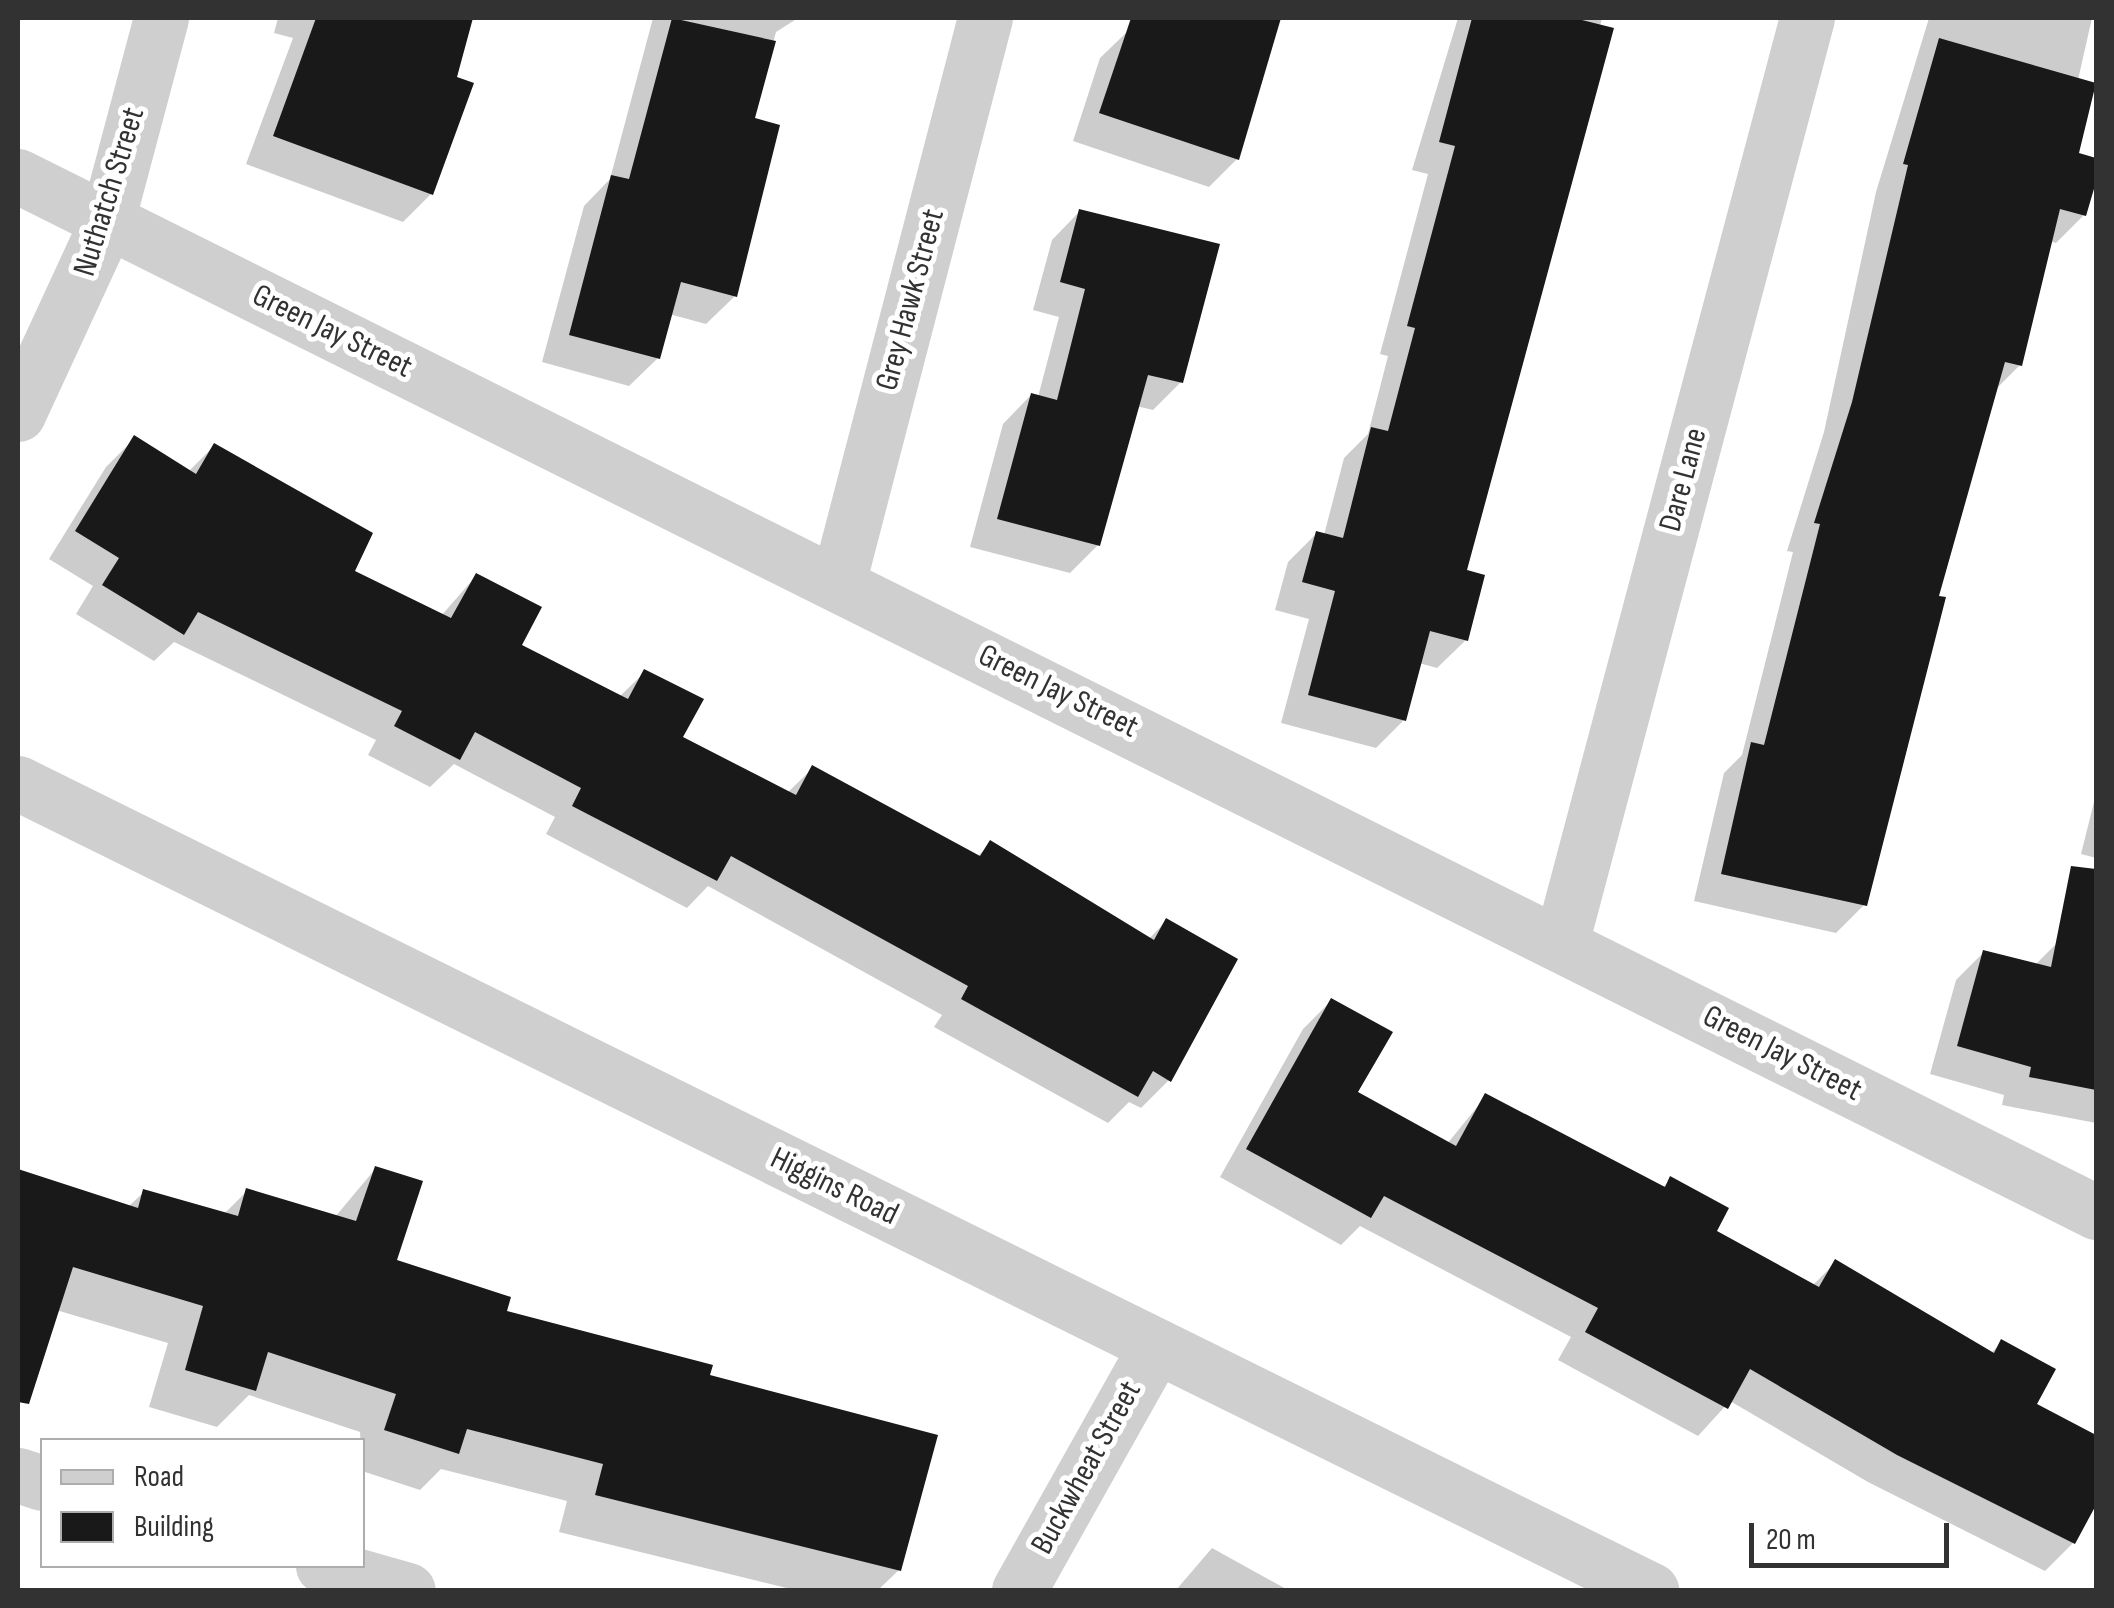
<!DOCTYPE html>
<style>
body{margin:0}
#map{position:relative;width:2114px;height:1608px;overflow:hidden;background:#fff;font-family:"Sofia Sans Condensed",sans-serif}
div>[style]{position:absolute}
.shadow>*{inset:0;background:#0003}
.building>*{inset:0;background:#191919}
.minor>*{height:55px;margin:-27.5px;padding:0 27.5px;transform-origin:27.5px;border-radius:27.5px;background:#cfcfcf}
span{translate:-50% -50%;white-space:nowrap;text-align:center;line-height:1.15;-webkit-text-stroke:10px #fff;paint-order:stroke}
.street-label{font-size:32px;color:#323232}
.frame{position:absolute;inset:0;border:20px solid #323232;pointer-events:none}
.legend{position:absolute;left:40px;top:1438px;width:325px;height:130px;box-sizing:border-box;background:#fff;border:2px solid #adadad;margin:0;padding:12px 18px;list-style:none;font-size:30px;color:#323232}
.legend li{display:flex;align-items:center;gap:20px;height:50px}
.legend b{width:50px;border:2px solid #adadad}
.scale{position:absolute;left:1749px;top:1523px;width:200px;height:45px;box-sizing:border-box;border:5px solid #323232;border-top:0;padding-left:12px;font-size:30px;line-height:35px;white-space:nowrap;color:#323232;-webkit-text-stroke:8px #fff;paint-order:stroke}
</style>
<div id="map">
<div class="shadow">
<i style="clip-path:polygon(278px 18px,470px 18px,431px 194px,403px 222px,246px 164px,293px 38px,274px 33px)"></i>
<i style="clip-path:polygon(653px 18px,798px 18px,776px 32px,752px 120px,735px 296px,706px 324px,669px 314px,658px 358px,629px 386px,542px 362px,584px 206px,610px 179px)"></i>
<i style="clip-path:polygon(1141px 18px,1279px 18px,1237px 159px,1209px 187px,1073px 141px,1100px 58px,1129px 30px,1137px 33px)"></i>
<i style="clip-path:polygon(1458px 18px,1602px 18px,1464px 572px,1466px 640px,1437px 668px,1419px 663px,1404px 720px,1376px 748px,1281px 723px,1309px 619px,1275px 610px,1288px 562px,1317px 533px,1324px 535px,1344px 458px,1368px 434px,1388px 356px,1380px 354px,1428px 174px,1412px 170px)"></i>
<i style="clip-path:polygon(1929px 18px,2092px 18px,2078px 80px,2076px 155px,2096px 161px,2096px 173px,2084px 215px,2056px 243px,2050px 241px,2020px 365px,1994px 391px,1936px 598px,1864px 905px,1836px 933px,1694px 901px,1724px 773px,1742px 755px,1793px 552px,1787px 551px,1824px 432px,1876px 192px)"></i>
<i style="clip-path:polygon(1080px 211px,1181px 382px,1153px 410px,1136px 406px,1098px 545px,1070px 573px,970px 547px,1003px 424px,1031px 395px,1038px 397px,1059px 317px,1033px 310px,1052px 240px)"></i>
<i style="clip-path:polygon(134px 439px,188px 472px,214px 446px,352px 572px,441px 616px,476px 576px,519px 646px,619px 697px,645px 672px,680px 738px,787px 793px,813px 768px,977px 857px,990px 844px,1148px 940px,1166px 921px,1169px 1080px,1141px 1108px,1129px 1102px,1108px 1123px,934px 1027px,942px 1015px,708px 886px,687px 908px,546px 834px,555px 817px,454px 764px,430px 787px,368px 755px,376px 740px,174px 642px,154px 661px,76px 614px,93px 586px,49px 559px,106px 467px)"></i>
<i style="clip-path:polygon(2096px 794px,2096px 858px,2081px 854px)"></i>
<i style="clip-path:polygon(2057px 943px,2096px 951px,2096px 1123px,2002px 1105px,2004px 1095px,1930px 1074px,1956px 980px,1984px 952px,2035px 965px)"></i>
<i style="clip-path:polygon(1331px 1001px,1355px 1093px,1447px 1144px,1486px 1096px,1662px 1188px,1671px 1179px,1713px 1232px,1812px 1286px,1836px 1262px,1991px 1353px,2002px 1342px,2034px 1405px,2096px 1438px,2096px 1500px,2073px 1543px,2045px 1571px,1868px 1482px,1730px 1401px,1698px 1436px,1558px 1360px,1571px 1337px,1360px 1226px,1341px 1245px,1220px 1177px,1303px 1029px)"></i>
<i style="clip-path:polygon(376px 1168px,394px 1262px,504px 1313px,707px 1377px,899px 1570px,878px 1590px,795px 1590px,559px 1532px,567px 1501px,441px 1469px,420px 1490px,362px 1471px,360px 1432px,249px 1395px,217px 1427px,149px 1407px,168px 1343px,56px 1310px,51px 1327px,18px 1360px,18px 1172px,128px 1207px,144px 1192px,223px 1215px,247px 1191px,335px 1217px)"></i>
<i style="clip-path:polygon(1212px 1548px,1288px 1590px,1176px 1590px)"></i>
</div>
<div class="building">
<i style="clip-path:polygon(316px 18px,473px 18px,457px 77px,474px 83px,433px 195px,273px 136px)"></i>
<i style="clip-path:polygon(672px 18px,776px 41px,755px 118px,780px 125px,737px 297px,681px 282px,660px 359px,569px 335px,611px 175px,629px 179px)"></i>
<i style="clip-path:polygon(1131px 18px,1281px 18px,1239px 160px,1099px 113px)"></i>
<i style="clip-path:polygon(1472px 18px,1574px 18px,1614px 28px,1467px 570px,1485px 575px,1468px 641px,1430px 631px,1406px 721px,1308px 695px,1335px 591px,1302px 582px,1316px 531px,1343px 538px,1371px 427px,1388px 431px,1415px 328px,1407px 326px,1455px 146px,1439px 142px)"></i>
<i style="clip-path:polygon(1939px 38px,2096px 83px,2079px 153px,2096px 158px,2096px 182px,2086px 216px,2060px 209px,2022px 366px,2005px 362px,1939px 596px,1946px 597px,1867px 906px,1721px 874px,1751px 742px,1764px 745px,1820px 524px,1814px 523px,1852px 402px,1908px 165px,1903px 164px)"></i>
<i style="clip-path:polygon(1079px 209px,1220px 244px,1183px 383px,1148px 375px,1100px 546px,997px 519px,1031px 393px,1057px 400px,1085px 289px,1060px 282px)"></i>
<i style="clip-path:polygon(134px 435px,196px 474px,214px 443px,373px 533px,355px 571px,451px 618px,476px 573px,542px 607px,522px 645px,628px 699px,644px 669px,704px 699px,683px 737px,796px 795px,812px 765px,980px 856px,990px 840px,1154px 940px,1166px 918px,1238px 959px,1171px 1082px,1153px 1071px,1138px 1097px,961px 999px,968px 986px,731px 856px,717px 881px,572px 806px,581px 788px,475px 732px,460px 760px,394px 726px,402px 711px,198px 612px,184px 635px,102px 585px,119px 558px,75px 531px)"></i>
<i style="clip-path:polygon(2071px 866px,2096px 869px,2096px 1090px,2029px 1077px,2031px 1067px,1957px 1046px,1983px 950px,2051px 967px)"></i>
<i style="clip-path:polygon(1331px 998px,1393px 1032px,1358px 1092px,1456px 1146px,1485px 1093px,1665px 1187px,1670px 1176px,1729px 1208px,1717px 1231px,1819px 1287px,1835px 1259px,1994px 1353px,2001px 1339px,2056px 1369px,2037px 1404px,2096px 1435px,2096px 1505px,2075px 1544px,1897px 1455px,1750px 1369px,1728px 1409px,1585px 1332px,1598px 1308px,1384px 1196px,1371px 1218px,1246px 1149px)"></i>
<i style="clip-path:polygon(375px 1166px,423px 1181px,397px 1260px,511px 1297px,507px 1311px,713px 1365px,710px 1375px,938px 1435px,901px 1571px,595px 1495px,603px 1464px,467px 1429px,459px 1454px,384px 1430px,396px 1394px,268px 1352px,256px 1391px,185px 1370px,203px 1306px,73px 1267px,29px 1404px,18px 1402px,18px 1169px,138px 1208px,143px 1189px,238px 1216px,246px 1188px,356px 1221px)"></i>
</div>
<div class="minor">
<i style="left:18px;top:176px;width:2322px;rotate:26.5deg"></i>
<i style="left:18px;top:414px;width:213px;rotate:-65.2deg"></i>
<i style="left:107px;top:221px;width:210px;rotate:-75.1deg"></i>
<i style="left:838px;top:583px;width:584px;rotate:-75.42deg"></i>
<i style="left:18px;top:783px;width:1822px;rotate:26.3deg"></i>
<i style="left:1561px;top:943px;width:957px;rotate:-75.11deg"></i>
<i style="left:18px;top:1475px;width:25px;rotate:18deg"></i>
<i style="left:323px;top:1566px;width:88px;rotate:15.8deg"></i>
<i style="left:1019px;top:1590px;width:280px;rotate:-60.7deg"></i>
</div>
<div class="street-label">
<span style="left:110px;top:192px;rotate:-73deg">Nuthatch Street</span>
<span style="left:911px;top:300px;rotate:-75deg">Grey Hawk Street</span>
<span style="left:332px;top:332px;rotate:26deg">Green Jay Street</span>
<span style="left:1684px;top:480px;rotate:-75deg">Dare Lane</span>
<span style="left:1058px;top:692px;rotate:26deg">Green Jay Street</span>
<span style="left:1782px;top:1054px;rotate:27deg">Green Jay Street</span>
<span style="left:834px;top:1187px;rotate:26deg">Higgins Road</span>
<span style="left:1087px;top:1468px;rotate:-61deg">Buckwheat Street</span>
</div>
<div class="frame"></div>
<ul class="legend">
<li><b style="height:12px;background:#cfcfcf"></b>Road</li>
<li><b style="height:28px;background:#191919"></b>Building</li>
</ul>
<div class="scale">20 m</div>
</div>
